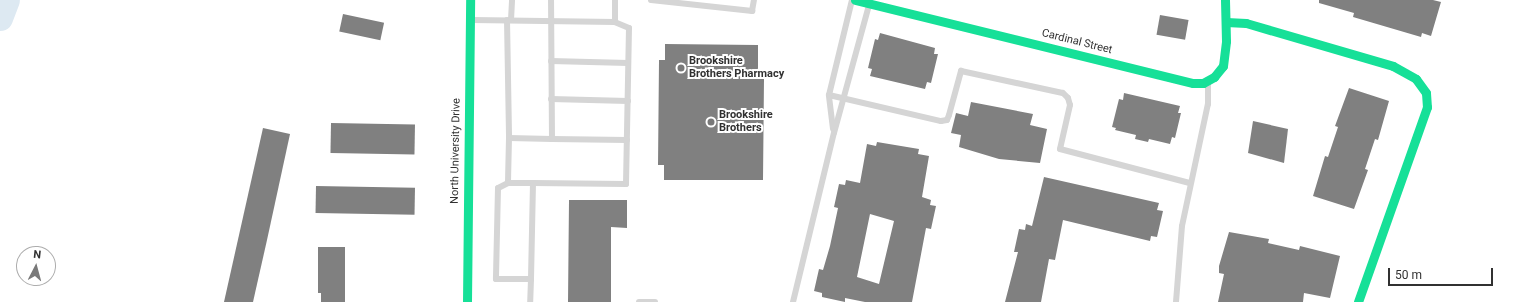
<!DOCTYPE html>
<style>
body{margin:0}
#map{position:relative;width:1534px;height:302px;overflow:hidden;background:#fff;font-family:Roboto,sans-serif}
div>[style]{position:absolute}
.river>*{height:25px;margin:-12.5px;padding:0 12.5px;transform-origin:12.5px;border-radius:12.5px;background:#dde9f2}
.building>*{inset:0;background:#808080;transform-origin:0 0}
.lane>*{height:6px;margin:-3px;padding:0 3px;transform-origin:3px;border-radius:3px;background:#d5d5d5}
.fast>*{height:9px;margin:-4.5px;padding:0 4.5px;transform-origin:4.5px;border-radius:4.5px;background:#16e098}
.dots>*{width:11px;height:11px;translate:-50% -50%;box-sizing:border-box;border:2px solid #fff;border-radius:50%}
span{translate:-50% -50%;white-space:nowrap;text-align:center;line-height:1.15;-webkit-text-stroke:4px #fff;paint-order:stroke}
.street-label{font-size:11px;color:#313131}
.poi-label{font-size:11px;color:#313131;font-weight:700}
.left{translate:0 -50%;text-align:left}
.north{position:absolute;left:16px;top:246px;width:40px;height:40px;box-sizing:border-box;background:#fff;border:1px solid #adadad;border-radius:50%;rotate:6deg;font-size:11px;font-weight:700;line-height:16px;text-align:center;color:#313131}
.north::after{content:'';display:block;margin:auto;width:14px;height:18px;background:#797979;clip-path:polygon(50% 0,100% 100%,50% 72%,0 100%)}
.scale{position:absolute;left:1388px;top:268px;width:105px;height:18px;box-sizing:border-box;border:2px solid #313131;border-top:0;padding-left:5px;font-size:12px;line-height:14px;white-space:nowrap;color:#313131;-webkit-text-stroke:3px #fff;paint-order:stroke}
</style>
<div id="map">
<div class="river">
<i style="left:0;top:18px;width:19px;rotate:-69deg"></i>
</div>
<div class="building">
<i style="clip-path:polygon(1319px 0,1433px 0,1441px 2px,1431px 36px,1422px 33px,1421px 37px,1353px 17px,1354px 13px,1319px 3px)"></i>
<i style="left:343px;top:14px;width:42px;height:18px;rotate:12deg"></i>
<i style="left:1160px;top:15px;width:29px;height:20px;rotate:10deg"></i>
<i style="clip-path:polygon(880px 33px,935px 48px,934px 54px,938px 54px,931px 83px,927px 82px,925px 89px,870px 76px,872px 69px,868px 68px,875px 39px,878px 40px)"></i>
<i style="clip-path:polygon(665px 44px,758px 45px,758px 79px,764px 79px,763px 180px,664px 180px,664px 165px,658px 165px,659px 60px,665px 60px)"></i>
<i style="clip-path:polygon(1349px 88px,1389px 101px,1378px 140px,1375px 139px,1365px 169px,1368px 170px,1354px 209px,1313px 196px,1325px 156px,1328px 157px,1338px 127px,1335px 126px)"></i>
<i style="clip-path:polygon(1124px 93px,1180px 106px,1178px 113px,1181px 113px,1175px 138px,1172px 137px,1170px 144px,1149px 139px,1148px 142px,1135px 139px,1136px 135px,1115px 130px,1116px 128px,1112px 127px,1119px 99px,1123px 100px)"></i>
<i style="clip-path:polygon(971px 102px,1033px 114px,1030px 125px,1047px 129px,1040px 163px,999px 159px,959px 147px,961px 135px,951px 133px,956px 113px,968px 116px)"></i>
<i style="clip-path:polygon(1253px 121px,1288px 129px,1284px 163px,1248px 153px)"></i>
<i style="left:331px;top:123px;width:84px;height:30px;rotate:1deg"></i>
<i style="clip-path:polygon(263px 128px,290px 134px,267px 240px,253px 302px,224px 302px)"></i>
<i style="clip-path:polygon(evenodd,877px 142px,919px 149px,918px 154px,929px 156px,922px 197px,931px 200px,930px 205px,936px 206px,931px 229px,926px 228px,912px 302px,865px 302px,845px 298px,845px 302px,822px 297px,822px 293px,814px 291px,819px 269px,823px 270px,830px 246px,838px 208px,834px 207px,839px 184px,845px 185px,846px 180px,860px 183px,867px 144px,876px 146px,877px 142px,870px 214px,894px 221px,879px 284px,857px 277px,870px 214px)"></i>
<i style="clip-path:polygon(1044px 177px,1159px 203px,1157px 210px,1163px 211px,1157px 237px,1151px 236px,1150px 241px,1063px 220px,1055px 260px,1049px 259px,1041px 302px,1005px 302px,1018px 252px,1014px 252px,1019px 229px,1025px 230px,1026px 224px,1032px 226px)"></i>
<i style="left:316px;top:186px;width:99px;height:27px;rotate:1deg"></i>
<i style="clip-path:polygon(569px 200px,627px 200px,627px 228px,611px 227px,611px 302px,568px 302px)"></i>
<i style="clip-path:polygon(1229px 232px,1269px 239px,1268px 243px,1299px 250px,1300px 246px,1340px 256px,1330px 298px,1304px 293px,1303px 302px,1218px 302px,1224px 274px,1219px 273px,1219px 266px)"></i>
<i style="clip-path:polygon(318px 247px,345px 247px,345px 302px,321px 302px,321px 293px,318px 293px)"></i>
</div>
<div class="lane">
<i style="left:651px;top:0;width:102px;rotate:6.2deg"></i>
<i style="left:752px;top:11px;width:11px;rotate:-80deg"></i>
<i style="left:472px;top:20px;width:143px;rotate:0.8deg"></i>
<i style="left:615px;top:22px;width:22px;rotate:-90deg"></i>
<i style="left:507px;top:20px;width:118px;rotate:89deg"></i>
<i style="left:509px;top:138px;width:43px;rotate:1.3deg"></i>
<i style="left:552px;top:139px;width:139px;rotate:-90.4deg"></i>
<i style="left:511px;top:20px;width:20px;rotate:-87deg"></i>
<i style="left:551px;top:61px;width:77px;rotate:1.5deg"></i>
<i style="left:829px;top:95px;width:115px;rotate:13.1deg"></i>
<i style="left:941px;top:121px;width:6px;rotate:-9deg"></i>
<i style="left:947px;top:120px;width:5px;rotate:-68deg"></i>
<i style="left:949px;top:115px;width:46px;rotate:-74.7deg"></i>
<i style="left:961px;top:71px;width:104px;rotate:12.2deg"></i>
<i style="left:1063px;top:93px;width:7px;rotate:45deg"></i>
<i style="left:1068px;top:98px;width:7px;rotate:74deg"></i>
<i style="left:1070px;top:105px;width:45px;rotate:102.8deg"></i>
<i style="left:1060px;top:149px;width:134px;rotate:14.7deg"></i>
<i style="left:551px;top:99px;width:77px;rotate:1.5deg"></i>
<i style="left:833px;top:129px;width:34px;rotate:-97deg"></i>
<i style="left:829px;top:95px;width:98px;rotate:-76.4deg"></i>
<i style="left:509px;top:138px;width:45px;rotate:91.3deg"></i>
<i style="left:508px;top:183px;width:11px;rotate:153deg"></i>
<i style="left:498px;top:188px;width:91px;rotate:91.3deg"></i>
<i style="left:496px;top:279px;width:35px"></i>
<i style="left:531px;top:279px;width:23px;rotate:92deg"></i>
<i style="left:552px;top:139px;width:75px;rotate:0.8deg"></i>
<i style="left:508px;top:183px;width:25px"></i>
<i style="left:533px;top:183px;width:96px;rotate:91.2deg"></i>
<i style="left:533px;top:183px;width:93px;rotate:0.6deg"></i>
<i style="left:626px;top:184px;width:156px;rotate:-88.9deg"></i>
<i style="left:629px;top:28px;width:15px;rotate:-157deg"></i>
<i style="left:639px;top:302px;width:16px"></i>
<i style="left:793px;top:302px;width:174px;rotate:-76.4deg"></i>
<i style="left:834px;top:133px;width:133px;rotate:-74.7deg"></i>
<i style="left:1176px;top:302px;width:76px;rotate:-85.5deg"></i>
<i style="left:1182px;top:226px;width:125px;rotate:-78deg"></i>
<i style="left:1208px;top:104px;width:21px;rotate:-90deg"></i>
</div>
<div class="fast">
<i style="left:855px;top:0;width:348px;rotate:13.8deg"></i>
<i style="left:1193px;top:83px;width:10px"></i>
<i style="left:1203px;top:83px;width:13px;rotate:-29deg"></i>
<i style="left:1214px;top:77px;width:14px;rotate:-51deg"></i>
<i style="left:1223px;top:66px;width:25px;rotate:-83deg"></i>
<i style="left:1226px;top:41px;width:41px;rotate:-91.4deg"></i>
<i style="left:1226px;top:22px;width:20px;rotate:3deg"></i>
<i style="left:1246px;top:23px;width:153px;rotate:16.3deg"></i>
<i style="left:1393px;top:66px;width:26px;rotate:29deg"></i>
<i style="left:1416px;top:79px;width:17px;rotate:54deg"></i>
<i style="left:1426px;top:93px;width:14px;rotate:86deg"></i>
<i style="left:1427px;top:107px;width:207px;rotate:109.5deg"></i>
<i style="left:467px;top:302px;width:302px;rotate:-89.4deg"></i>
</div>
<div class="dots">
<i style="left:681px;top:68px;background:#797979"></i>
<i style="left:711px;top:122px;background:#797979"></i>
</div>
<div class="street-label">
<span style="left:1077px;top:42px;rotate:14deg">Cardinal Street</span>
<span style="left:456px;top:151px;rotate:-89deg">North University Drive</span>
</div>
<div class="poi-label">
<span class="left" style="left:689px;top:68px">Brookshire<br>Brothers Pharmacy</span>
<span class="left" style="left:719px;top:122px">Brookshire<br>Brothers</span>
</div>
<div class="north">N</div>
<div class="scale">50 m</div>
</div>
